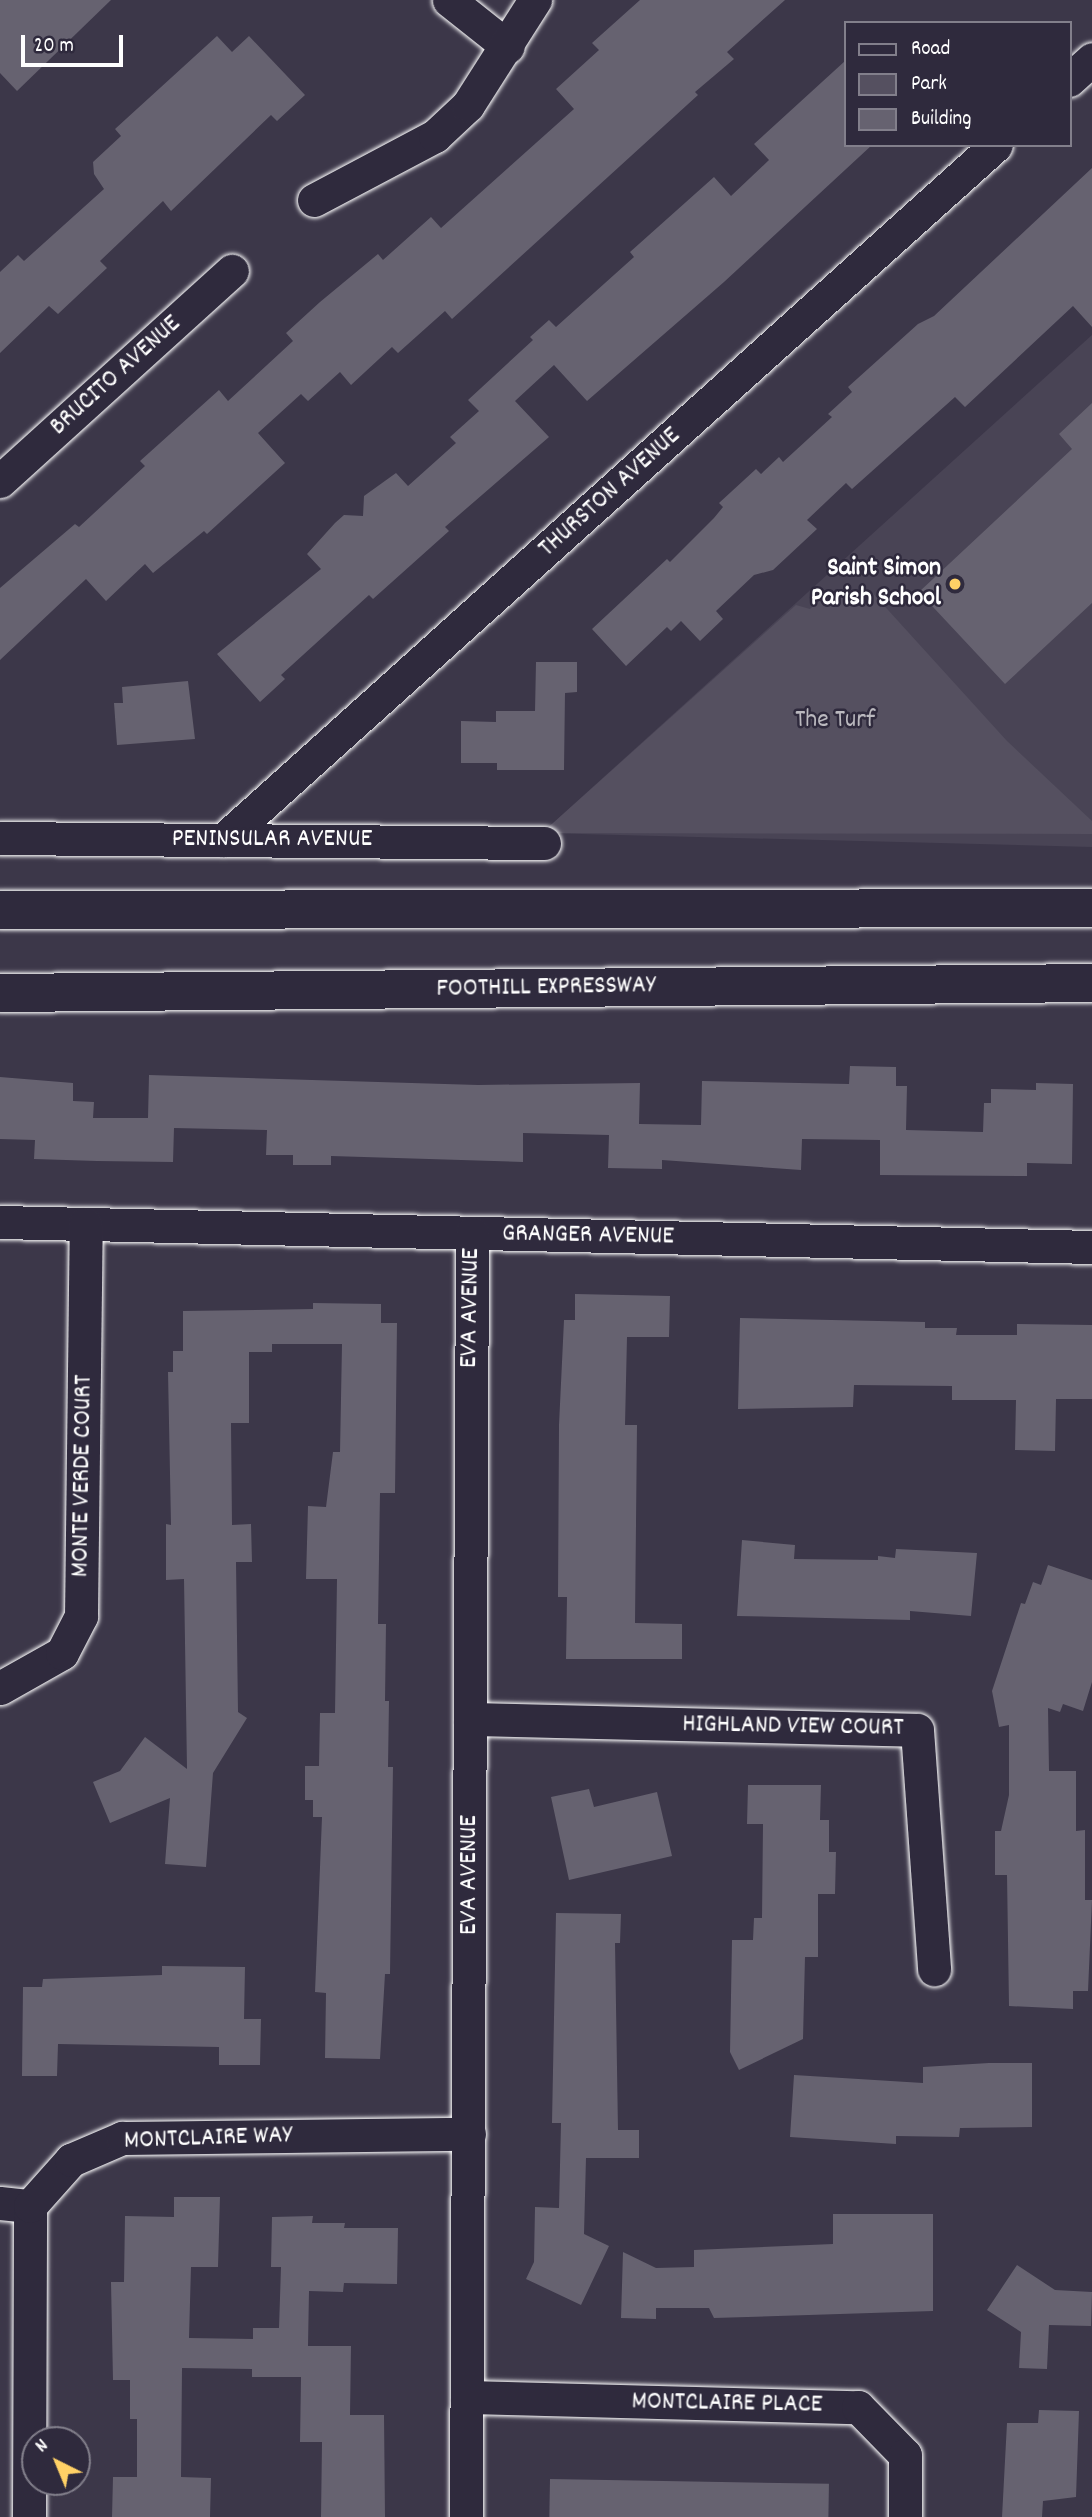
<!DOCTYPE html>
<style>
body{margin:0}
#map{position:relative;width:1092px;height:2517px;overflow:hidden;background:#3c3749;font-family:Dekko,sans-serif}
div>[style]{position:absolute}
.built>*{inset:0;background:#494455}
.green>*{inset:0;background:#555060}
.building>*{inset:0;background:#666270;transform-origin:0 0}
.roads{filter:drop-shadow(0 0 2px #fff) drop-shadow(0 0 2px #fff)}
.minor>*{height:33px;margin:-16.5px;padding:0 16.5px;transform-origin:16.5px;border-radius:16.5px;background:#2f2a3d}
.highway>*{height:38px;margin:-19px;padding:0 19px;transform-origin:19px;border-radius:19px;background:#2f2a3d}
.dots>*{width:19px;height:19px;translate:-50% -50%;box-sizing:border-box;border:4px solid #2f2a3d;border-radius:50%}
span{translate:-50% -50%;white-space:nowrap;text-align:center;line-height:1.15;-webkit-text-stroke:5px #2f2a3d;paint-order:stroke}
.street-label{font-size:26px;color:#fff}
.poi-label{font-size:26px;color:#fff;font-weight:700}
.right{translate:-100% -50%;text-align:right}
.park-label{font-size:26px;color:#bbb9bf}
.legend{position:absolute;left:844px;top:21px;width:228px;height:126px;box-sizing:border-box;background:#2f2a3d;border:2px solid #827f8b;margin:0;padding:9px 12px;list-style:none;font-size:21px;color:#fff}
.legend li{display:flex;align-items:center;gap:14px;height:35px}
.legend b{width:35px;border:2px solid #827f8b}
.north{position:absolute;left:21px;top:2426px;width:70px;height:70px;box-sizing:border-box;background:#2f2a3d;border:2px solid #827f8b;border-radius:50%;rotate:317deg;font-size:19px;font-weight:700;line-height:28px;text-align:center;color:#fff}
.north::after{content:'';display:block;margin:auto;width:24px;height:32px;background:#ffd166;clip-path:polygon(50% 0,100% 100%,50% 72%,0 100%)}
.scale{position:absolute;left:21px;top:35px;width:102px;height:32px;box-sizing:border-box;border:4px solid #fff;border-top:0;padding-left:9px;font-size:21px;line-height:24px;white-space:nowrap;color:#fff;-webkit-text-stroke:5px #2f2a3d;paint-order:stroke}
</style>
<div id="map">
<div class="built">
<i style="clip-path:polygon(1092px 335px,1092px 847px,542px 833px)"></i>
</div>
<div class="green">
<i style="clip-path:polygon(869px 589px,1007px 741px,1092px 821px,1092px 834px,542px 833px,796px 605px,810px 609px,826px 594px)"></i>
</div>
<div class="building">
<i style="clip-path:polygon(0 0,111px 0,17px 91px,0 73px)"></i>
<i style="clip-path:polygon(640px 0,785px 0,727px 52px,734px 59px,695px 92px,698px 95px,452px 319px,445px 311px,398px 353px,392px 347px,351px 385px,340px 372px,308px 401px,301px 394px,258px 433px,285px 463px,207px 534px,204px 531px,153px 573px,145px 564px,106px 601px,86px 579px,0 660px,0 588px,75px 524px,79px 527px,145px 466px,140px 461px,219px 390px,228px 401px,293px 341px,286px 333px,320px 302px,378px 254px,383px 260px,431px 217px,441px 228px,574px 109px,556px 89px,599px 50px,592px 43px)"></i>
<i style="clip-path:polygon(217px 36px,232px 52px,249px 36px,305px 95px,277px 121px,271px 115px,171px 211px,163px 201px,100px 261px,107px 268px,58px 314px,49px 306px,0 353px,0 272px,18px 255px,24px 261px,104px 189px,94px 174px,93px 162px,121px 136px,115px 129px)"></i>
<i style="clip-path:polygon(845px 61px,845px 145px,872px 145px,724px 282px,587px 401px,554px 365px,515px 401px,549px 437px,445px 527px,449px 531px,373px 599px,369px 595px,281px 675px,285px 679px,260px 702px,217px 654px,321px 569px,307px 554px,335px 523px,344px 515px,363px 516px,364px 496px,396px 473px,408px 486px,456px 443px,450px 437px,479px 411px,468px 400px,533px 340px,530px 337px,549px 320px,556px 327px,634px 257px,630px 252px,714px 177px,731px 196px,769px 160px,754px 144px)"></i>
<i style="clip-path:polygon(1092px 168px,1092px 327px,1073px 306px,965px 407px,955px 397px,852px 489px,846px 483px,807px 520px,817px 529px,773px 570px,754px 575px,716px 611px,723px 619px,700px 641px,681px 621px,671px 631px,667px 627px,626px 666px,592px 629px,667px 559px,670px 562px,714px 518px,723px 507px,719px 503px,756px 469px,761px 474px,779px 457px,783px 462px,832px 417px,828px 414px,852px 392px,848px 387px,918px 324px,934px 316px)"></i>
<i style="clip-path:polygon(1092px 403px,1092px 603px,1005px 684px,919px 592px,1072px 449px,1059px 434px)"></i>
<i style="clip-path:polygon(536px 662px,577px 662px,577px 692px,565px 693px,564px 770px,497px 770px,497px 763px,461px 763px,461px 721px,496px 722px,496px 711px,535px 711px)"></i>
<i style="clip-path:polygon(188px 681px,195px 739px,117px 745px,114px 703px,123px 703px,122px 687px)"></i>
<i style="clip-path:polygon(850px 1066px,896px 1067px,896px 1086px,907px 1086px,906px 1130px,983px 1132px,984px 1103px,991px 1103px,991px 1089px,1036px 1090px,1036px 1083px,1073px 1084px,1072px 1164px,1027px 1163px,1027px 1176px,880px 1175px,880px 1140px,802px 1139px,801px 1170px,662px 1160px,662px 1169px,608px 1168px,609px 1135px,523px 1133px,523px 1162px,331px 1156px,331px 1165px,293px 1165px,293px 1155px,266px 1155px,267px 1130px,174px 1128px,173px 1162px,97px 1161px,34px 1159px,35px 1140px,0 1139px,0 1077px,73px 1083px,73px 1101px,94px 1102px,93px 1118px,148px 1118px,149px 1075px,478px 1085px,640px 1083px,639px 1124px,701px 1125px,702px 1081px,849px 1084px)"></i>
<i style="clip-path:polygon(575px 1294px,670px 1296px,669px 1337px,627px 1337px,625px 1425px,637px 1425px,635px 1623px,682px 1624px,682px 1659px,566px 1659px,567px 1597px,558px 1597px,559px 1425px,564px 1320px,575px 1320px)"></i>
<i style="clip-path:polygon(313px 1303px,381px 1304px,381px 1323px,397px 1323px,395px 1493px,380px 1493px,378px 1624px,386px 1624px,385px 1701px,389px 1701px,388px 1767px,393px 1767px,390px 1974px,385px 1974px,380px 2059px,325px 2058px,326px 1993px,315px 1992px,322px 1817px,313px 1817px,313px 1800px,305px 1800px,305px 1766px,319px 1766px,320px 1713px,335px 1713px,337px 1579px,306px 1579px,308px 1506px,326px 1507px,333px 1452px,340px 1452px,342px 1344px,272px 1344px,272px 1352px,249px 1352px,249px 1423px,231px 1423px,232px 1525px,251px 1524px,252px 1562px,236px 1562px,238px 1712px,247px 1718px,213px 1773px,206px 1867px,165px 1864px,170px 1798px,110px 1823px,93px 1782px,120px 1771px,145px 1737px,187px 1769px,184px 1579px,166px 1580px,166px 1524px,171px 1525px,168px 1372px,173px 1372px,173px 1351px,183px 1351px,183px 1311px,313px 1309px)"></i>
<i style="clip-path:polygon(740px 1318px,925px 1322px,925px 1328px,957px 1328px,956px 1335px,1017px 1335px,1017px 1324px,1092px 1325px,1092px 1399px,1056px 1399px,1055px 1451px,1015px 1450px,1016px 1400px,952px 1400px,952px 1386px,854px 1385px,853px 1407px,738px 1409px)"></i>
<i style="clip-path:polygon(742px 1540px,795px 1545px,794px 1559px,878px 1560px,878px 1556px,895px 1558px,896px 1549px,977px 1553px,971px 1616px,910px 1611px,910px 1620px,737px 1616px)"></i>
<i style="clip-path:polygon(1048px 1565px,1092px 1580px,1092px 1682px,1083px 1711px,1063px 1704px,1060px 1712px,1048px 1708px,1049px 1771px,1076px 1771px,1076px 1831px,1085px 1830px,1085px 1900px,1092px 1900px,1088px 1991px,1073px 1991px,1073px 2009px,1009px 2006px,1007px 1875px,995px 1875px,995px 1831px,1001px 1831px,1009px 1795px,1009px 1725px,999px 1727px,992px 1691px,1021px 1603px,1025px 1604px,1033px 1582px,1041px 1585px)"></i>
<i style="clip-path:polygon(748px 1785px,821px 1785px,820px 1820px,829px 1820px,829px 1852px,836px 1852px,835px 1894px,818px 1894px,818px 1957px,805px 1957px,803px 2039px,739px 2070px,730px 2052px,732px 1940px,753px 1940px,754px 1918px,762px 1918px,763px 1824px,747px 1824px)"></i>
<i style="clip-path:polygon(589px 1789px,594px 1807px,657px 1792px,672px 1856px,569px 1880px,551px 1797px)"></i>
<i style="clip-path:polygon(556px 1913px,621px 1914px,620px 1943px,615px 1943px,618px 2130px,639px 2130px,639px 2158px,586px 2158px,584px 2234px,609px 2246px,581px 2305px,526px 2279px,534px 2262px,535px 2207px,559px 2208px,561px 2123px,552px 2123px)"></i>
<i style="clip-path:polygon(162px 1966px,245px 1967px,244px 2019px,261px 2019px,260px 2065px,219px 2065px,219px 2047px,58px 2044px,57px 2076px,22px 2076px,23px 1987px,42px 1987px,43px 1979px,162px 1975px)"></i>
<i style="clip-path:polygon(989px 2063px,1032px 2063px,1032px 2127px,960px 2128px,959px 2137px,896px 2136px,896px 2144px,790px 2137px,794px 2075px,923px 2083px,923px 2067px)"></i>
<i style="clip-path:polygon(174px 2197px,220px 2197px,218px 2267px,191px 2267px,189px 2338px,253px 2339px,253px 2328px,279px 2328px,281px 2267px,271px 2267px,272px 2217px,313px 2216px,312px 2223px,345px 2223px,344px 2228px,398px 2228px,397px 2284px,344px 2283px,343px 2292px,309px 2291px,308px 2346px,351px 2346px,350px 2415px,384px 2415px,385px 2517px,321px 2517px,322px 2442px,300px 2442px,301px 2377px,252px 2377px,252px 2369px,182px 2368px,181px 2477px,211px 2478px,210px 2517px,112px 2517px,113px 2477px,137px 2477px,137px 2419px,130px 2419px,130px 2380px,113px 2380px,111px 2282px,124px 2282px,125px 2216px,174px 2217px)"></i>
<i style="clip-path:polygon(833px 2214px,933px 2214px,933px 2311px,714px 2318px,709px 2308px,656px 2308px,656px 2319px,621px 2318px,623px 2252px,656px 2268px,694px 2267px,694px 2250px,833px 2244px)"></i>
<i style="clip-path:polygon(1017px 2265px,1055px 2290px,1092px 2292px,1091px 2326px,1049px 2325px,1047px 2369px,1019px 2368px,1021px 2332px,987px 2310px)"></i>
<i style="clip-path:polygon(1039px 2410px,1079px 2411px,1076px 2497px,1043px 2501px,1042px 2517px,1002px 2517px,1007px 2423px,1038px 2423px)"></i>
<i style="left:550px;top:2479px;width:279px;height:38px;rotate:1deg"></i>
</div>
<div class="roads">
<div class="minor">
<i style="left:449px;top:0;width:75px;rotate:38.5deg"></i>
<i style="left:1069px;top:80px;width:31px;rotate:-42deg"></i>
<i style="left:314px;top:200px;width:137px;rotate:-27.9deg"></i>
<i style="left:435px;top:136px;width:45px;rotate:-43.2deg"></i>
<i style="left:468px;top:105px;width:125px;rotate:-57.5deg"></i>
<i style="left:0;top:481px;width:313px;rotate:-42.2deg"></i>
<i style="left:0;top:838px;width:544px;rotate:0.53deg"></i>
<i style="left:223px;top:840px;width:1039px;rotate:-41.96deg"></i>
<i style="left:0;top:1222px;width:1092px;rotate:1.31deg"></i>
<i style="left:0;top:1688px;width:71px;rotate:-29.4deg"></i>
<i style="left:62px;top:1653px;width:42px;rotate:-62.8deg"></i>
<i style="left:81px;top:1616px;width:392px;rotate:-89.3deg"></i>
<i style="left:470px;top:1719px;width:447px;rotate:1.4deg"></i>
<i style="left:917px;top:1730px;width:240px;rotate:85.9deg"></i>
<i style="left:0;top:2203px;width:30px;rotate:6deg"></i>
<i style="left:467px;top:2397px;width:391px;rotate:1.5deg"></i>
<i style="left:858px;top:2407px;width:67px;rotate:45.6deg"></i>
<i style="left:905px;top:2455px;width:62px;rotate:90deg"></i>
<i style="left:29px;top:2517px;width:311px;rotate:-89.8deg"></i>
<i style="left:30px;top:2206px;width:62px;rotate:-48.3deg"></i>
<i style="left:71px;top:2160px;width:56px;rotate:-23.3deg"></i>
<i style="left:122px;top:2138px;width:347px;rotate:-0.7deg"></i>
<i style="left:466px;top:2517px;width:1284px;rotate:-89.73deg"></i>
</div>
<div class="highway">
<i style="left:0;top:910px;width:1092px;rotate:-0.1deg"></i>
<i style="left:0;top:993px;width:1092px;rotate:-0.52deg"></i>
</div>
</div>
<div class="dots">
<i style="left:955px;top:584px;background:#ffd166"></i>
</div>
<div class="street-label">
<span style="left:116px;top:376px;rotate:-42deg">BRUCITO AVENUE</span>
<span style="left:610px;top:493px;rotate:-42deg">THURSTON AVENUE</span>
<span style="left:272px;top:840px">PENINSULAR AVENUE</span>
<span style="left:546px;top:988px;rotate:-1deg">FOOTHILL EXPRESSWAY</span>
<span style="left:588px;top:1236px;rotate:1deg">GRANGER AVENUE</span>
<span style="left:471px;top:1308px;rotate:-89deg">EVA AVENUE</span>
<span style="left:83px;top:1476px;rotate:-89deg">MONTE VERDE COURT</span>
<span style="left:793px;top:1727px;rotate:1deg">HIGHLAND VIEW COURT</span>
<span style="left:470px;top:1875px;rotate:-90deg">EVA AVENUE</span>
<span style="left:208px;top:2139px;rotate:-2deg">MONTCLAIRE WAY</span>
<span style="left:727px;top:2404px;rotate:1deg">MONTCLAIRE PLACE</span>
</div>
<div class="poi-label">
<span class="right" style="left:941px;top:584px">Saint Simon<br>Parish School</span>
</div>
<div class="park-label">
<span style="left:835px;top:721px">The Turf</span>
</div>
<ul class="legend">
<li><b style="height:9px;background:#2f2a3d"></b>Road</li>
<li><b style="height:19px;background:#555060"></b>Park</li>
<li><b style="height:19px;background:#666270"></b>Building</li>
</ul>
<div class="north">N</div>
<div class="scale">20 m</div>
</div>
